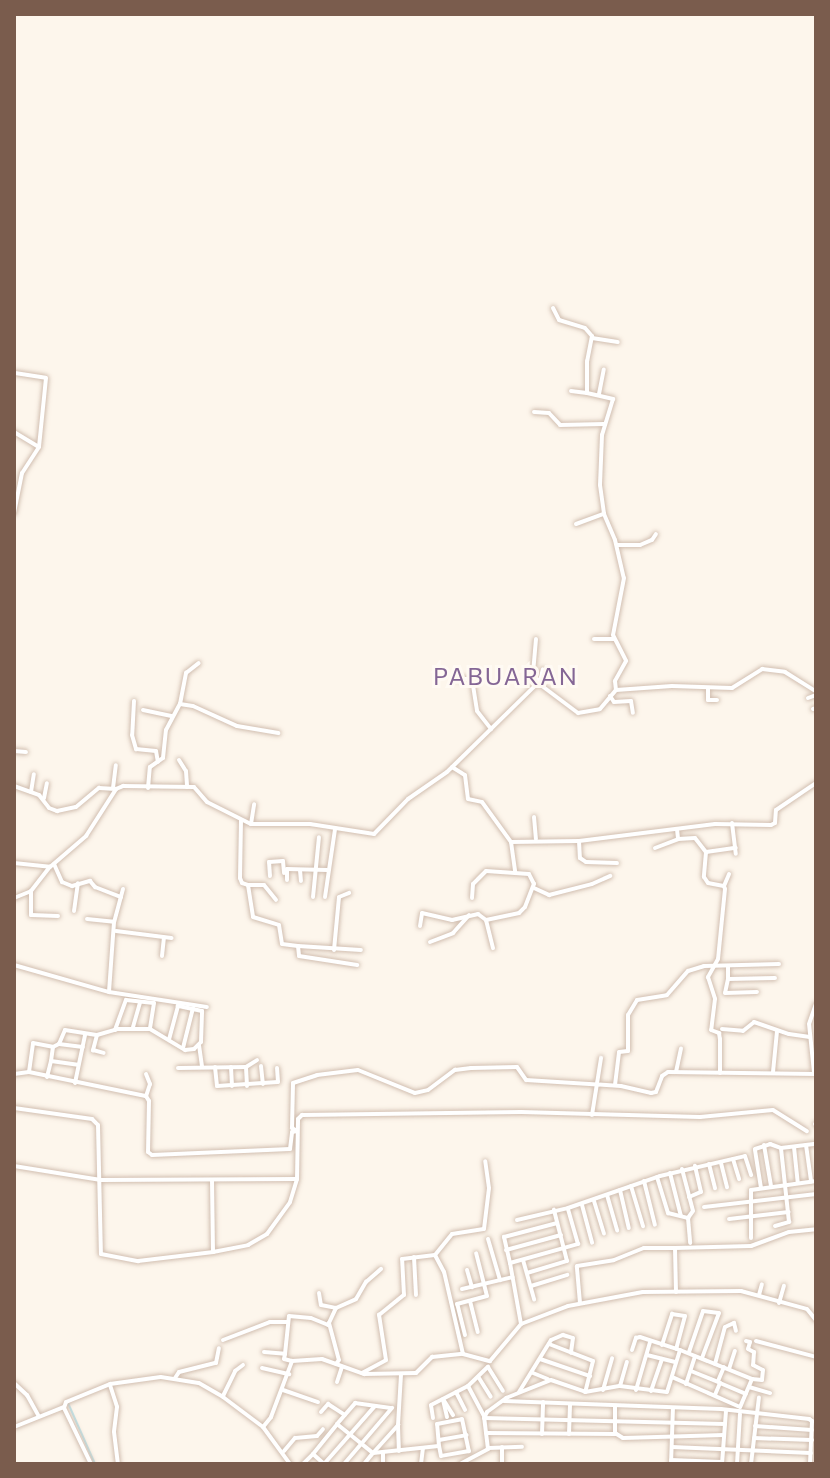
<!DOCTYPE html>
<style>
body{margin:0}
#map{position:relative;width:830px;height:1478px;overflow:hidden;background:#fdf6ec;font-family:Commissioner,sans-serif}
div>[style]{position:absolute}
.stream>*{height:2px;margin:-1px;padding:0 1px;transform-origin:1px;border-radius:1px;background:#bfe3e8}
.roads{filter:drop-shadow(0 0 2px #d1beb0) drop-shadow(0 0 2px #d1beb0)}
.minor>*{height:4px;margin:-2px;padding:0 2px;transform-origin:2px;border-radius:2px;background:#fff}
span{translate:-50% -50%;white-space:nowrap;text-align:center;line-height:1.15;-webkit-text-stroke:6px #fffaf3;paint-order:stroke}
.quarter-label{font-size:24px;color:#846695;letter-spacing:2px}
.frame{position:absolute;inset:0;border:16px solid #7a5c4d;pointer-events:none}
</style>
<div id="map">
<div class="stream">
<i style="left:68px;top:1403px;width:67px;rotate:66.1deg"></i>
</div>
<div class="roads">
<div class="minor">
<i style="left:553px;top:308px;width:13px;rotate:63deg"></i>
<i style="left:559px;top:320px;width:27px;rotate:17deg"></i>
<i style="left:585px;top:328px;width:11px;rotate:49deg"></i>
<i style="left:592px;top:336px;width:25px;rotate:101deg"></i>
<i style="left:587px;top:361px;width:32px;rotate:90deg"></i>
<i style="left:587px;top:393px;width:27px;rotate:13deg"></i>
<i style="left:613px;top:399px;width:38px;rotate:107deg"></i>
<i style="left:602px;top:435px;width:50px;rotate:92.3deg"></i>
<i style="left:600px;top:485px;width:29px;rotate:82deg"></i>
<i style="left:604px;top:514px;width:28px;rotate:67deg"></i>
<i style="left:615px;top:540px;width:39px;rotate:77deg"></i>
<i style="left:624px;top:578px;width:58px;rotate:100.9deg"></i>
<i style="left:613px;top:635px;width:29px;rotate:63deg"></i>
<i style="left:626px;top:661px;width:23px;rotate:119deg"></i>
<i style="left:615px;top:681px;width:9px;rotate:84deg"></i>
<i style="left:592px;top:338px;width:26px;rotate:9deg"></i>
<i style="left:15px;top:373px;width:31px;rotate:9deg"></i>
<i style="left:46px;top:378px;width:69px;rotate:95.8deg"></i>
<i style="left:571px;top:391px;width:16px;rotate:7deg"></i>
<i style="left:599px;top:394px;width:25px;rotate:-79deg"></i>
<i style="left:534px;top:412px;width:15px;rotate:4deg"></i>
<i style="left:549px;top:413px;width:16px;rotate:47deg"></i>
<i style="left:560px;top:425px;width:44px;rotate:-1.3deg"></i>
<i style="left:14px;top:432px;width:29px;rotate:31deg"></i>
<i style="left:39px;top:447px;width:31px;rotate:123deg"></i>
<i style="left:22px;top:473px;width:41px;rotate:101.3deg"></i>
<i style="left:576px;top:524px;width:30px;rotate:-20deg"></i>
<i style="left:617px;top:545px;width:23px"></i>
<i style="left:640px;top:545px;width:13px;rotate:-23deg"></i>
<i style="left:652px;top:540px;width:7px;rotate:-56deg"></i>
<i style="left:536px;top:639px;width:38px;rotate:95deg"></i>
<i style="left:533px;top:677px;width:7px;rotate:27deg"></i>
<i style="left:594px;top:639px;width:20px"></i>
<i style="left:458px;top:679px;width:14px"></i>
<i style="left:472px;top:679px;width:32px;rotate:81deg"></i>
<i style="left:477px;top:711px;width:23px;rotate:52deg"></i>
<i style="left:540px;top:681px;width:12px;rotate:-76deg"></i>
<i style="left:708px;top:689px;width:11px;rotate:90deg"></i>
<i style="left:708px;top:700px;width:9px"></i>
<i style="left:610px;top:696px;width:7px;rotate:56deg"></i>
<i style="left:614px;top:702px;width:17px;rotate:-3deg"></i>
<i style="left:631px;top:701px;width:12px;rotate:81deg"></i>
<i style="left:808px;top:698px;width:9px;rotate:-21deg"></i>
<i style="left:134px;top:701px;width:34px;rotate:93deg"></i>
<i style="left:132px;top:735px;width:15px;rotate:74deg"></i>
<i style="left:136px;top:749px;width:20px;rotate:6deg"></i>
<i style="left:156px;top:751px;width:11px;rotate:80deg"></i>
<i style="left:180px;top:704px;width:32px;rotate:-79deg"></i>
<i style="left:186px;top:673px;width:16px;rotate:-38deg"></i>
<i style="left:813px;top:709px;width:3px;rotate:-18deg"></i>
<i style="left:143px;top:710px;width:29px;rotate:12deg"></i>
<i style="left:14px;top:751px;width:12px;rotate:5deg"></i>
<i style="left:179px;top:760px;width:13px;rotate:58deg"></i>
<i style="left:186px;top:771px;width:16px;rotate:86deg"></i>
<i style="left:452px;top:767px;width:15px;rotate:32deg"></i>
<i style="left:465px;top:775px;width:24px;rotate:83deg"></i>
<i style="left:468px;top:799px;width:14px;rotate:12deg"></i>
<i style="left:482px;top:802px;width:49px;rotate:54.1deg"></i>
<i style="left:511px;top:842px;width:30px;rotate:82deg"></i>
<i style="left:14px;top:786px;width:27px;rotate:20deg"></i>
<i style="left:39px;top:795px;width:16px;rotate:52deg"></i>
<i style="left:49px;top:808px;width:9px;rotate:21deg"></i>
<i style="left:57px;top:811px;width:19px;rotate:-12deg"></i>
<i style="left:76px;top:807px;width:30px;rotate:-40deg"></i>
<i style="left:99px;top:788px;width:17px;rotate:3deg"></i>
<i style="left:113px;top:788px;width:23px;rotate:-83deg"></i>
<i style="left:148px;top:788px;width:21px;rotate:-85deg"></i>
<i style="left:150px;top:767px;width:16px;rotate:-35deg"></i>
<i style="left:163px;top:758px;width:28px;rotate:-84deg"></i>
<i style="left:166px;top:730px;width:30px;rotate:-62deg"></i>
<i style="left:180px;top:704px;width:13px;rotate:9deg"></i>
<i style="left:193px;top:706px;width:48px;rotate:24.4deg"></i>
<i style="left:237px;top:726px;width:42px;rotate:9.7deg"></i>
<i style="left:31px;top:792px;width:18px;rotate:-81deg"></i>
<i style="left:44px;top:798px;width:15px;rotate:-79deg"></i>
<i style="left:534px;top:817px;width:22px;rotate:85deg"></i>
<i style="left:241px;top:820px;width:58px;rotate:91deg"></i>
<i style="left:240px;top:878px;width:5px;rotate:68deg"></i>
<i style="left:242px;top:883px;width:6px;rotate:18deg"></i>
<i style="left:248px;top:885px;width:32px;rotate:81deg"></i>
<i style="left:253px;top:917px;width:27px;rotate:17deg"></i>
<i style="left:279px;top:925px;width:19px;rotate:81deg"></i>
<i style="left:282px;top:944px;width:16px;rotate:7deg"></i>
<i style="left:298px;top:946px;width:10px;rotate:84deg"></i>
<i style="left:299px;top:956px;width:59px;rotate:8.8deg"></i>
<i style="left:732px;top:823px;width:31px;rotate:83deg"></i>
<i style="left:251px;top:824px;width:20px;rotate:-81deg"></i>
<i style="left:677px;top:829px;width:10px;rotate:84deg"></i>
<i style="left:678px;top:839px;width:17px;rotate:-3deg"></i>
<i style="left:695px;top:838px;width:18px;rotate:52deg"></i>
<i style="left:706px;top:852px;width:30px;rotate:-8deg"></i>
<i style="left:579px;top:841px;width:17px;rotate:87deg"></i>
<i style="left:580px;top:858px;width:7px;rotate:34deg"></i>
<i style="left:586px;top:862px;width:31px;rotate:2deg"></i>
<i style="left:511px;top:842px;width:68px;rotate:-0.8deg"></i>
<i style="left:579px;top:841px;width:137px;rotate:-7.1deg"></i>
<i style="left:715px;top:824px;width:56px;rotate:1deg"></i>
<i style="left:771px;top:825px;width:4px;rotate:-27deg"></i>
<i style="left:775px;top:823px;width:13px;rotate:-86deg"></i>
<i style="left:776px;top:810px;width:48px;rotate:-34deg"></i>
<i style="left:655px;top:848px;width:25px;rotate:-21deg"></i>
<i style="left:706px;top:852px;width:25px;rotate:95deg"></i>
<i style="left:704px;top:877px;width:7px;rotate:56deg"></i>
<i style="left:708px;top:883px;width:16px;rotate:11deg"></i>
<i style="left:724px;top:886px;width:3px;rotate:72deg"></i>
<i style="left:725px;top:889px;width:70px;rotate:95.7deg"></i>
<i style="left:718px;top:959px;width:21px;rotate:119deg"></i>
<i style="left:708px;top:977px;width:23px;rotate:72deg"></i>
<i style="left:715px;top:999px;width:31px;rotate:97deg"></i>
<i style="left:711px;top:1030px;width:9px;rotate:21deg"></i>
<i style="left:719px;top:1033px;width:6px;rotate:81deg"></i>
<i style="left:720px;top:1039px;width:34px;rotate:90deg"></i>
<i style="left:14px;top:863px;width:36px;rotate:6deg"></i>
<i style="left:54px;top:864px;width:20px;rotate:66deg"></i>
<i style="left:62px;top:882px;width:11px;rotate:22deg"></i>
<i style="left:72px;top:886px;width:19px;rotate:-16deg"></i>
<i style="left:90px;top:881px;width:8px;rotate:50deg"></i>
<i style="left:95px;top:887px;width:28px;rotate:21deg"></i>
<i style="left:300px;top:870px;width:11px;rotate:85deg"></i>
<i style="left:270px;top:876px;width:14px;rotate:-94deg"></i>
<i style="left:269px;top:862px;width:14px;rotate:-4deg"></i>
<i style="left:283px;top:861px;width:12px;rotate:85deg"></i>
<i style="left:287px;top:880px;width:11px;rotate:-90deg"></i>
<i style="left:287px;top:869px;width:40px;rotate:1.4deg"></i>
<i style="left:248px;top:885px;width:16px"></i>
<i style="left:264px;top:885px;width:19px;rotate:51deg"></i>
<i style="left:724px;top:886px;width:13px;rotate:-67deg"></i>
<i style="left:534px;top:888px;width:17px;rotate:25deg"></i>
<i style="left:549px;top:895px;width:44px;rotate:-14.3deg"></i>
<i style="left:592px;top:884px;width:20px;rotate:-24deg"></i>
<i style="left:123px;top:889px;width:34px;rotate:105deg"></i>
<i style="left:114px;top:922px;width:70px;rotate:94.1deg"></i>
<i style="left:109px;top:992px;width:99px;rotate:8.7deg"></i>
<i style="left:31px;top:891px;width:24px;rotate:90deg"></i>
<i style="left:31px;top:915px;width:27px;rotate:2deg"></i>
<i style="left:313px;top:897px;width:60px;rotate:-84.3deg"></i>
<i style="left:325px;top:897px;width:69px;rotate:-81.6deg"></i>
<i style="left:14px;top:898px;width:18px;rotate:-22deg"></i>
<i style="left:31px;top:891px;width:31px;rotate:-52deg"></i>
<i style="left:50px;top:867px;width:48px;rotate:-40.7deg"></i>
<i style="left:86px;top:836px;width:56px;rotate:-57.4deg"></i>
<i style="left:116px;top:789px;width:8px;rotate:-23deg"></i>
<i style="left:123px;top:786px;width:71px;rotate:0.8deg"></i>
<i style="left:194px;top:787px;width:20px;rotate:49deg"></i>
<i style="left:207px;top:802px;width:49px;rotate:26.6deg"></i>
<i style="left:251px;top:824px;width:59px"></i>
<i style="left:310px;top:824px;width:65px;rotate:8.9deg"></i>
<i style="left:374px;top:834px;width:49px;rotate:-45.8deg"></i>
<i style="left:408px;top:799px;width:47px;rotate:-34.7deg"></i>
<i style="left:447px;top:772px;width:127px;rotate:-44.4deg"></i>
<i style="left:538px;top:683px;width:50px;rotate:36.9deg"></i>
<i style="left:578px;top:713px;width:22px;rotate:-10deg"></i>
<i style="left:600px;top:709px;width:25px;rotate:-50deg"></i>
<i style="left:616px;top:690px;width:56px;rotate:-4.1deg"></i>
<i style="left:672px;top:686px;width:60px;rotate:1.9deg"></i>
<i style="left:732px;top:688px;width:36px;rotate:-32deg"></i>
<i style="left:762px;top:669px;width:23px;rotate:7deg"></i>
<i style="left:785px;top:672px;width:36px;rotate:32deg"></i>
<i style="left:74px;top:911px;width:28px;rotate:-82deg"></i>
<i style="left:87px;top:919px;width:27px;rotate:6deg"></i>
<i style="left:486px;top:920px;width:29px;rotate:76deg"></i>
<i style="left:420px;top:926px;width:13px;rotate:-81deg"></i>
<i style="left:422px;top:913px;width:31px;rotate:13deg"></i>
<i style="left:452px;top:920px;width:27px;rotate:-13deg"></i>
<i style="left:478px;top:914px;width:10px;rotate:37deg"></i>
<i style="left:486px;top:920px;width:34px;rotate:-12deg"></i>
<i style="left:519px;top:913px;width:8px;rotate:-45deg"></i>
<i style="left:525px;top:907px;width:25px;rotate:-69deg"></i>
<i style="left:534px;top:884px;width:11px;rotate:-117deg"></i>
<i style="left:529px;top:874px;width:43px;rotate:-176deg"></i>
<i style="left:486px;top:871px;width:18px;rotate:135deg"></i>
<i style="left:473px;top:884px;width:14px;rotate:94deg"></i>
<i style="left:116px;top:931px;width:56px;rotate:7.1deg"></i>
<i style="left:430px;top:942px;width:25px;rotate:-21deg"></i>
<i style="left:453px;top:933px;width:24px;rotate:-48deg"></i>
<i style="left:298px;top:946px;width:63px;rotate:3.6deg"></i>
<i style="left:334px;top:950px;width:53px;rotate:-84.6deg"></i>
<i style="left:339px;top:897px;width:11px;rotate:-22deg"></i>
<i style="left:162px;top:956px;width:18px;rotate:-84deg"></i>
<i style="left:14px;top:965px;width:99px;rotate:15.9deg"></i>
<i style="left:728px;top:966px;width:13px;rotate:90deg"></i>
<i style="left:728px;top:979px;width:47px;rotate:-1.2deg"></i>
<i style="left:728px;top:979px;width:14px;rotate:102deg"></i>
<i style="left:725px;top:993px;width:32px;rotate:-2deg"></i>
<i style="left:133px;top:1027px;width:25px;rotate:-74deg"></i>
<i style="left:722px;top:1029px;width:21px;rotate:5deg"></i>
<i style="left:743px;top:1031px;width:14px;rotate:-39deg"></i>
<i style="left:754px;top:1022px;width:37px;rotate:19deg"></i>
<i style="left:789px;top:1034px;width:21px;rotate:8deg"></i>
<i style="left:115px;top:1030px;width:32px;rotate:-70deg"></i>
<i style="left:126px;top:1000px;width:28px;rotate:6deg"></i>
<i style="left:154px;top:1003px;width:26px;rotate:99deg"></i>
<i style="left:97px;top:1035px;width:16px;rotate:105deg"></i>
<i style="left:93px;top:1050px;width:11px;rotate:15deg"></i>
<i style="left:59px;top:1044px;width:24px;rotate:7deg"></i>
<i style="left:199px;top:1045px;width:22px;rotate:82deg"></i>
<i style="left:183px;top:1048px;width:41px;rotate:-76deg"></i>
<i style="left:51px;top:1061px;width:14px;rotate:-82deg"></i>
<i style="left:53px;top:1047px;width:7px;rotate:-27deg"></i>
<i style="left:59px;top:1044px;width:15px;rotate:-67deg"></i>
<i style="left:65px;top:1030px;width:32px;rotate:9deg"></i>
<i style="left:97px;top:1035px;width:22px;rotate:-16deg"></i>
<i style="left:118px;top:1029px;width:32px"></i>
<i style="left:150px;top:1029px;width:41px;rotate:31deg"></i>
<i style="left:185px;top:1050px;width:9px;rotate:-6deg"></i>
<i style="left:194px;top:1049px;width:10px;rotate:-45deg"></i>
<i style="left:201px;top:1042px;width:31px;rotate:-88deg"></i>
<i style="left:202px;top:1011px;width:25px;rotate:-168deg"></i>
<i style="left:178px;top:1006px;width:34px;rotate:105deg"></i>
<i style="left:261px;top:1066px;width:18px;rotate:84deg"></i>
<i style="left:215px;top:1067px;width:19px;rotate:84deg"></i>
<i style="left:217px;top:1086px;width:61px;rotate:-3.8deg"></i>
<i style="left:278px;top:1082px;width:14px;rotate:-94deg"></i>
<i style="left:231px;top:1067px;width:19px;rotate:87deg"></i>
<i style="left:246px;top:1067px;width:19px;rotate:87deg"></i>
<i style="left:178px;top:1068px;width:68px;rotate:-0.8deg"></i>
<i style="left:246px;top:1067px;width:13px;rotate:-32deg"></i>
<i style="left:29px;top:1072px;width:29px;rotate:-82deg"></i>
<i style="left:33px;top:1043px;width:20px;rotate:11deg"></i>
<i style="left:676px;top:1072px;width:24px;rotate:-78deg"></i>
<i style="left:773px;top:1072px;width:41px;rotate:-84.4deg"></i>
<i style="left:814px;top:1072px;width:48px;rotate:-95.9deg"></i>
<i style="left:809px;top:1024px;width:21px;rotate:-71deg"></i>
<i style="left:14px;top:1074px;width:15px;rotate:-8deg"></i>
<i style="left:29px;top:1072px;width:119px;rotate:11.6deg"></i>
<i style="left:146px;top:1096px;width:6px;rotate:59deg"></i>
<i style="left:149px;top:1101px;width:51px;rotate:91.1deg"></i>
<i style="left:148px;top:1152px;width:5px;rotate:37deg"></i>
<i style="left:152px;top:1155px;width:138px;rotate:-2.5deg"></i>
<i style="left:290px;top:1149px;width:17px;rotate:-83deg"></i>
<i style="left:292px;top:1132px;width:5px;rotate:-11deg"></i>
<i style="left:297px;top:1131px;width:6px;rotate:-149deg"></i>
<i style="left:292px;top:1128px;width:45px;rotate:-88.7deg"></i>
<i style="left:293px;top:1083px;width:25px;rotate:-18deg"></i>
<i style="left:317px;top:1075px;width:41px;rotate:-7deg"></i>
<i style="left:358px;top:1070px;width:61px;rotate:22deg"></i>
<i style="left:415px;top:1093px;width:13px;rotate:-13deg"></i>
<i style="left:428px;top:1090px;width:34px;rotate:-37deg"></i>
<i style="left:455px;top:1070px;width:16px;rotate:-7deg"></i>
<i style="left:471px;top:1068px;width:46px;rotate:-1.2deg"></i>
<i style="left:517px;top:1067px;width:16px;rotate:55deg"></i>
<i style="left:526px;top:1080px;width:95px;rotate:3.6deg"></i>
<i style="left:621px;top:1086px;width:31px;rotate:13deg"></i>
<i style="left:651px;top:1093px;width:5px;rotate:-11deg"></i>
<i style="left:656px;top:1092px;width:17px;rotate:-69deg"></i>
<i style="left:662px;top:1076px;width:7px;rotate:-34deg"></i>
<i style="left:668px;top:1072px;width:148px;rotate:0.8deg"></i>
<i style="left:146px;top:1074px;width:11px;rotate:68deg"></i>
<i style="left:150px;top:1084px;width:13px;rotate:108deg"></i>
<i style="left:47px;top:1077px;width:16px;rotate:-76deg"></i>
<i style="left:51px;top:1061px;width:27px;rotate:8deg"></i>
<i style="left:75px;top:1083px;width:49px;rotate:-78.2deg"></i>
<i style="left:615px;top:1085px;width:33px;rotate:-83deg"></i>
<i style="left:619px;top:1052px;width:9px;rotate:-6deg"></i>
<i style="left:628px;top:1051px;width:36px;rotate:-90deg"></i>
<i style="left:628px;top:1015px;width:17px;rotate:-59deg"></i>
<i style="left:637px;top:1000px;width:30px;rotate:-9deg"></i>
<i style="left:667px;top:995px;width:32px;rotate:-49deg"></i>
<i style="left:688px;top:971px;width:17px;rotate:-17deg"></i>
<i style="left:704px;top:966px;width:75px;rotate:-1.5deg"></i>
<i style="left:14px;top:1108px;width:79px;rotate:8deg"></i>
<i style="left:92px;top:1119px;width:8px;rotate:45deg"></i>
<i style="left:98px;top:1125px;width:129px;rotate:88.7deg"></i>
<i style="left:101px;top:1254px;width:38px;rotate:11deg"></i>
<i style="left:138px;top:1261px;width:76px;rotate:-6.8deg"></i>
<i style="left:213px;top:1252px;width:36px;rotate:-11deg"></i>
<i style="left:248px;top:1245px;width:22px;rotate:-30deg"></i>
<i style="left:267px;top:1234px;width:39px;rotate:-54deg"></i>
<i style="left:290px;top:1202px;width:24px;rotate:-73deg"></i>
<i style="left:297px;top:1179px;width:60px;rotate:-89deg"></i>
<i style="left:298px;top:1119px;width:6px;rotate:-45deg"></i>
<i style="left:302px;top:1115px;width:219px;rotate:-0.8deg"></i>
<i style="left:521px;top:1112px;width:179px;rotate:1.6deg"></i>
<i style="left:700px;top:1117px;width:73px;rotate:-5.5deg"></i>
<i style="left:773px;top:1110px;width:40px;rotate:32deg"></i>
<i style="left:592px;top:1115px;width:58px;rotate:-81deg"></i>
<i style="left:815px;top:1124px;width:1px"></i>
<i style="left:764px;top:1145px;width:42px;rotate:80.3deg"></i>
<i style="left:806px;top:1145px;width:37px;rotate:82deg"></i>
<i style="left:794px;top:1147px;width:36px;rotate:84deg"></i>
<i style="left:733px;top:1159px;width:21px;rotate:73deg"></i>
<i style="left:721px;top:1163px;width:25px;rotate:76deg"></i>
<i style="left:709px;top:1164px;width:25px;rotate:76deg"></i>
<i style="left:14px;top:1166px;width:88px;rotate:9.1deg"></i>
<i style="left:101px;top:1180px;width:196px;rotate:-0.3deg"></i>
<i style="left:682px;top:1169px;width:43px;rotate:75.3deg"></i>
<i style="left:693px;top:1211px;width:9px;rotate:126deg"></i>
<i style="left:670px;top:1173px;width:44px;rotate:75.7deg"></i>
<i style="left:657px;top:1177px;width:38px;rotate:73deg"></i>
<i style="left:668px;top:1213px;width:21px;rotate:14deg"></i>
<i style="left:688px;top:1218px;width:25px;rotate:85deg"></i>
<i style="left:212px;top:1180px;width:72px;rotate:89.2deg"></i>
<i style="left:644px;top:1181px;width:45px;rotate:76deg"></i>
<i style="left:631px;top:1186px;width:42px;rotate:73.3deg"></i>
<i style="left:761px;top:1188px;width:39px;rotate:-99deg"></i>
<i style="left:755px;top:1149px;width:16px;rotate:-18deg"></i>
<i style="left:770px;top:1144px;width:12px;rotate:20deg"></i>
<i style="left:781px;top:1148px;width:35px;rotate:-7deg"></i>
<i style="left:620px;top:1190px;width:39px;rotate:77deg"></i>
<i style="left:607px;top:1195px;width:37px;rotate:74deg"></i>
<i style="left:689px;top:1197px;width:13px;rotate:-23deg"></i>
<i style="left:701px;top:1192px;width:27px;rotate:-103deg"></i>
<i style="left:594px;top:1201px;width:34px;rotate:73deg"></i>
<i style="left:582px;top:1205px;width:39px;rotate:75deg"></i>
<i style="left:704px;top:1207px;width:113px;rotate:-6.6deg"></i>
<i style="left:729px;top:1219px;width:60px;rotate:-6.7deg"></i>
<i style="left:517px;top:1220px;width:52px;rotate:-13.2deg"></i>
<i style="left:775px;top:1226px;width:15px;rotate:-16deg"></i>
<i style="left:789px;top:1222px;width:74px;rotate:-96.2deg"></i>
<i style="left:751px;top:1238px;width:48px;rotate:-90deg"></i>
<i style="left:751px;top:1190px;width:66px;rotate:-7.9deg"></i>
<i style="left:488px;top:1239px;width:43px;rotate:73.7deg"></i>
<i style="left:506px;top:1250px;width:57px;rotate:-15.3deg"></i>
<i style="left:414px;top:1257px;width:38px;rotate:87deg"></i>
<i style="left:523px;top:1260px;width:41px;rotate:74.2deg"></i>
<i style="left:510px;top:1263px;width:27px;rotate:-103deg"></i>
<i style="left:504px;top:1237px;width:55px;rotate:-14.8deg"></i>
<i style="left:467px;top:1270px;width:18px;rotate:74deg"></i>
<i style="left:527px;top:1273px;width:42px;rotate:-16.7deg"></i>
<i style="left:567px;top:1261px;width:53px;rotate:-104.3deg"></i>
<i style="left:531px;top:1286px;width:38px;rotate:-17deg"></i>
<i style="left:462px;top:1289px;width:52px;rotate:-13.2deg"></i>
<i style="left:676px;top:1292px;width:44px;rotate:-91.3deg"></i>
<i style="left:675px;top:1248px;width:76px;rotate:-1.5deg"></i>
<i style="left:751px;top:1246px;width:40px;rotate:-20.2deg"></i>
<i style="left:789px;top:1232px;width:27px;rotate:-6deg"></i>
<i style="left:319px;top:1293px;width:12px;rotate:81deg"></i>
<i style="left:321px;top:1305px;width:15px;rotate:11deg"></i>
<i style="left:759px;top:1295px;width:11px;rotate:-75deg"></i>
<i style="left:470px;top:1301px;width:32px;rotate:76deg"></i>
<i style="left:580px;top:1303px;width:37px;rotate:-95deg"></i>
<i style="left:577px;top:1266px;width:37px;rotate:-9deg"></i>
<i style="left:614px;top:1260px;width:32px;rotate:-22deg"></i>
<i style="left:644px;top:1248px;width:31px"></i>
<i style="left:779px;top:1303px;width:18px;rotate:-74deg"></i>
<i style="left:329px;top:1323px;width:38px;rotate:75deg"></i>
<i style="left:339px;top:1360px;width:5px;rotate:127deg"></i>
<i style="left:521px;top:1324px;width:62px;rotate:-100.2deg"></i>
<i style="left:510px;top:1263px;width:71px;rotate:-15.6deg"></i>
<i style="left:578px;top:1244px;width:37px;rotate:-106deg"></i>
<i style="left:568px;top:1208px;width:97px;rotate:-19.2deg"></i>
<i style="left:660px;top:1176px;width:87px;rotate:-13.2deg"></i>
<i style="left:745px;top:1156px;width:20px;rotate:72deg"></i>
<i style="left:465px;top:1335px;width:32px;rotate:-104deg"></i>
<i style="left:457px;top:1304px;width:31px;rotate:-15deg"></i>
<i style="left:487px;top:1296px;width:44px;rotate:-104.3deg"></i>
<i style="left:223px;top:1340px;width:50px;rotate:-21deg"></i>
<i style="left:270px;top:1322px;width:18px"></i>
<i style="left:746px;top:1341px;width:4px;rotate:14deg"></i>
<i style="left:750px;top:1342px;width:7px;rotate:106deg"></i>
<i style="left:748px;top:1349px;width:7px;rotate:27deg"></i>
<i style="left:754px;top:1352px;width:13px;rotate:94deg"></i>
<i style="left:753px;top:1365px;width:11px;rotate:27deg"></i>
<i style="left:763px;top:1370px;width:10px;rotate:96deg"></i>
<i style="left:762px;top:1380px;width:10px;rotate:-174deg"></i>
<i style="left:756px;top:1341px;width:62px;rotate:14.9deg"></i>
<i style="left:549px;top:1344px;width:47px;rotate:21.1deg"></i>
<i style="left:593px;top:1361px;width:32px;rotate:104deg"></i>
<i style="left:662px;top:1345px;width:33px;rotate:-72deg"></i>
<i style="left:672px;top:1314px;width:13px;rotate:9deg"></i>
<i style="left:685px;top:1316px;width:34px;rotate:105deg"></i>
<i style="left:632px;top:1350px;width:13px;rotate:-72deg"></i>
<i style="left:636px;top:1338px;width:4px;rotate:-14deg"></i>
<i style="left:640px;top:1337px;width:40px;rotate:18deg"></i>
<i style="left:264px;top:1352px;width:21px;rotate:5deg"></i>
<i style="left:285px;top:1354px;width:5px;rotate:101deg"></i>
<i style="left:284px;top:1359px;width:8px;rotate:14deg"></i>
<i style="left:292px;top:1361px;width:30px;rotate:-4deg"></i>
<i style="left:322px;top:1359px;width:45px;rotate:19.7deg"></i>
<i style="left:364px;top:1374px;width:52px;rotate:-1.1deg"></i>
<i style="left:416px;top:1373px;width:23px;rotate:-45deg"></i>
<i style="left:432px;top:1357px;width:31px;rotate:-6deg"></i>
<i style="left:463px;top:1354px;width:28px;rotate:15deg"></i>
<i style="left:490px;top:1361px;width:48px;rotate:-50deg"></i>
<i style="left:521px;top:1324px;width:50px;rotate:-21deg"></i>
<i style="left:568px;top:1306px;width:76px;rotate:-10.6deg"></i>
<i style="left:643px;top:1292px;width:98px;rotate:-0.6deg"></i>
<i style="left:741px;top:1291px;width:68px;rotate:15.3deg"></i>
<i style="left:807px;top:1309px;width:14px;rotate:51deg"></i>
<i style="left:689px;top:1352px;width:43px;rotate:-71.1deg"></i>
<i style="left:703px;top:1311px;width:16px;rotate:7deg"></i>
<i style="left:719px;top:1313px;width:48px;rotate:110.7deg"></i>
<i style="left:285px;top:1354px;width:38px;rotate:-84deg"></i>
<i style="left:289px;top:1316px;width:22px;rotate:5deg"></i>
<i style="left:311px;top:1318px;width:18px;rotate:22deg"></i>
<i style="left:328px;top:1325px;width:19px;rotate:-65deg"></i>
<i style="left:336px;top:1308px;width:22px;rotate:-24deg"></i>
<i style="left:356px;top:1299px;width:20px;rotate:-60deg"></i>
<i style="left:366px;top:1282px;width:20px;rotate:-41deg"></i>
<i style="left:463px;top:1354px;width:84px;rotate:-103deg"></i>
<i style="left:444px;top:1272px;width:19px;rotate:-118deg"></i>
<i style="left:435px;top:1255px;width:27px;rotate:-51deg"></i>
<i style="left:452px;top:1234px;width:32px;rotate:-9deg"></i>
<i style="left:484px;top:1229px;width:41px;rotate:-83deg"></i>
<i style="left:489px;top:1188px;width:27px;rotate:-98deg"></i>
<i style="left:647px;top:1355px;width:29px;rotate:14deg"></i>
<i style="left:540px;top:1359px;width:53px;rotate:18.8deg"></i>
<i style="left:715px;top:1364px;width:38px;rotate:-75deg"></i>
<i style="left:725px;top:1327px;width:10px;rotate:-24deg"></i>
<i style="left:734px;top:1323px;width:8px;rotate:76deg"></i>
<i style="left:488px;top:1367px;width:28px;rotate:58deg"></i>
<i style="left:262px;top:1368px;width:28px;rotate:13deg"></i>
<i style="left:729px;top:1369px;width:19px;rotate:-72deg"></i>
<i style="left:691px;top:1371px;width:31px;rotate:22deg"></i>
<i style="left:720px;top:1383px;width:13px;rotate:113deg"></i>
<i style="left:362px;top:1373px;width:27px;rotate:-28deg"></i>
<i style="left:386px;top:1360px;width:46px;rotate:-98.8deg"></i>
<i style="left:379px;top:1315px;width:32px;rotate:-39deg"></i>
<i style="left:404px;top:1295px;width:36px;rotate:-93deg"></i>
<i style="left:402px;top:1259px;width:33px;rotate:-7deg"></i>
<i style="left:533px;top:1373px;width:16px;rotate:22deg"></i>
<i style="left:175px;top:1378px;width:7px;rotate:-56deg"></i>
<i style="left:179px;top:1372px;width:38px;rotate:-14deg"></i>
<i style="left:216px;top:1363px;width:15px;rotate:-79deg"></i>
<i style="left:479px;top:1378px;width:22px;rotate:58deg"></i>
<i style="left:718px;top:1381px;width:15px;rotate:-67deg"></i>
<i style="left:337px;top:1382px;width:16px;rotate:-72deg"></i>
<i style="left:14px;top:1383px;width:18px;rotate:43deg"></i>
<i style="left:27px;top:1395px;width:23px;rotate:61deg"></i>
<i style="left:720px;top:1383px;width:28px;rotate:23deg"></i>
<i style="left:686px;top:1384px;width:29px;rotate:-72deg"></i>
<i style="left:110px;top:1385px;width:23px;rotate:72deg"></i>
<i style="left:117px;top:1407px;width:25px;rotate:97deg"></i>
<i style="left:114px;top:1432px;width:32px;rotate:83deg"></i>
<i style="left:620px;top:1386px;width:25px;rotate:-74deg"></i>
<i style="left:749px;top:1387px;width:22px;rotate:16deg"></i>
<i style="left:283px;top:1390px;width:37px;rotate:19deg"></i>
<i style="left:603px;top:1390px;width:33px;rotate:-74deg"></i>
<i style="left:636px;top:1390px;width:50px;rotate:-73.7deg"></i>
<i style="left:651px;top:1391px;width:34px;rotate:-71deg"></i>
<i style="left:456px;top:1392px;width:20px;rotate:63deg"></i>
<i style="left:519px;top:1392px;width:61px;rotate:-58.4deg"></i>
<i style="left:551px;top:1340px;width:13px;rotate:-23deg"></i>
<i style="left:563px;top:1335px;width:10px;rotate:17deg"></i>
<i style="left:573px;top:1338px;width:15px;rotate:98deg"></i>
<i style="left:223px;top:1396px;width:28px;rotate:-64deg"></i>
<i style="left:235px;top:1371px;width:10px;rotate:-37deg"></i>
<i style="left:504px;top:1401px;width:217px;rotate:2.1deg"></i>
<i style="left:721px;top:1409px;width:89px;rotate:6.5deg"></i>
<i style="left:809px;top:1419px;width:4px;rotate:34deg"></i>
<i style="left:812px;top:1421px;width:43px;rotate:92.7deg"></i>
<i style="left:615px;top:1407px;width:26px;rotate:90deg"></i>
<i style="left:615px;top:1433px;width:9px;rotate:32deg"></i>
<i style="left:623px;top:1438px;width:101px;rotate:-1.7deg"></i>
<i style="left:321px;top:1412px;width:11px;rotate:-49deg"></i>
<i style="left:328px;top:1404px;width:20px;rotate:33deg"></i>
<i style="left:484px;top:1416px;width:34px;rotate:-118deg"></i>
<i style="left:468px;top:1386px;width:28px;rotate:-44deg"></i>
<i style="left:447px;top:1417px;width:18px;rotate:-103deg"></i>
<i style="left:443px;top:1399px;width:19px;rotate:58deg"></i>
<i style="left:433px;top:1418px;width:13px;rotate:-99deg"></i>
<i style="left:431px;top:1405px;width:42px;rotate:-27.2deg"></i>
<i style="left:484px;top:1418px;width:241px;rotate:1.4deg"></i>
<i style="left:337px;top:1424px;width:28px;rotate:-49deg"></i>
<i style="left:355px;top:1403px;width:36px;rotate:8deg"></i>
<i style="left:398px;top:1425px;width:26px;rotate:88deg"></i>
<i style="left:755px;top:1426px;width:57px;rotate:4deg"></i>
<i style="left:14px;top:1427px;width:54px;rotate:-21.8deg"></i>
<i style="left:263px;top:1427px;width:13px;rotate:-51deg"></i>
<i style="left:271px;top:1417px;width:60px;rotate:-69.4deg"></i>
<i style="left:486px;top:1433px;width:130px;rotate:0.4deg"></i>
<i style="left:542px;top:1434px;width:32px;rotate:-88deg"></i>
<i style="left:569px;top:1434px;width:29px;rotate:-88deg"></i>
<i style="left:754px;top:1438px;width:58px;rotate:2deg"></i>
<i style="left:439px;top:1440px;width:28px;rotate:-10deg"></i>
<i style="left:502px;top:1447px;width:17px;rotate:90deg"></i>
<i style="left:672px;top:1447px;width:139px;rotate:2.5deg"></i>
<i style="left:488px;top:1448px;width:34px;rotate:-2deg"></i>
<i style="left:284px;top:1451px;width:17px;rotate:-50deg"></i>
<i style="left:295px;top:1438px;width:22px;rotate:-5deg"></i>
<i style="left:317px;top:1436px;width:9px;rotate:-49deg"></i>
<i style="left:313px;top:1454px;width:38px;rotate:-51deg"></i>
<i style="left:337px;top:1424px;width:46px;rotate:38.9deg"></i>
<i style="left:373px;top:1453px;width:38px;rotate:-48deg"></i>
<i style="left:398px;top:1425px;width:50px;rotate:-86.6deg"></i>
<i style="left:671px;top:1460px;width:51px;rotate:2.2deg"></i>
<i style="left:91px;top:1464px;width:62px;rotate:-115.7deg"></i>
<i style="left:64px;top:1408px;width:6px;rotate:-72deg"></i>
<i style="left:66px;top:1402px;width:48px;rotate:-22.2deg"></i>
<i style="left:110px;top:1384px;width:51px;rotate:-7.8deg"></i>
<i style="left:161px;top:1377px;width:38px;rotate:9deg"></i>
<i style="left:199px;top:1383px;width:28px;rotate:30deg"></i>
<i style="left:223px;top:1397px;width:50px;rotate:36.9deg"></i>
<i style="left:263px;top:1427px;width:46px;rotate:53.9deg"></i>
<i style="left:303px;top:1464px;width:14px;rotate:-45deg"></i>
<i style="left:313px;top:1454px;width:15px;rotate:42deg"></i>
<i style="left:324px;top:1464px;width:77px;rotate:-48.7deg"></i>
<i style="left:344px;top:1464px;width:74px;rotate:-49.4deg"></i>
<i style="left:364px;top:1464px;width:14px;rotate:-51deg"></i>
<i style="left:373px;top:1453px;width:66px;rotate:-6.1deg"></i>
<i style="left:439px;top:1446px;width:22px;rotate:-95deg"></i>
<i style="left:437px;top:1424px;width:25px;rotate:-11deg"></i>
<i style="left:462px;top:1419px;width:33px;rotate:78deg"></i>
<i style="left:469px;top:1451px;width:28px;rotate:170deg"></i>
<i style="left:441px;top:1456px;width:10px;rotate:-101deg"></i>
<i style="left:383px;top:1464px;width:12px;rotate:-90deg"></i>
<i style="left:421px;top:1464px;width:16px;rotate:-83deg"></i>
<i style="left:460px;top:1464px;width:32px;rotate:-28deg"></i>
<i style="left:488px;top:1449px;width:31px;rotate:-97deg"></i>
<i style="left:484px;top:1418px;width:7px;rotate:-63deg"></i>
<i style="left:487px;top:1412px;width:24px;rotate:-36deg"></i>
<i style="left:506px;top:1398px;width:48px;rotate:-21.8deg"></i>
<i style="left:551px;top:1380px;width:36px;rotate:19deg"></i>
<i style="left:585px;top:1392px;width:36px;rotate:-10deg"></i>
<i style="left:620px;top:1386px;width:47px;rotate:7.3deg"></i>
<i style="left:667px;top:1392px;width:44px;rotate:-72.8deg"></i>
<i style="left:680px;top:1350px;width:78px;rotate:21.9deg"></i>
<i style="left:752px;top:1379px;width:30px;rotate:113deg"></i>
<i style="left:740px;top:1407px;width:74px;rotate:-156.2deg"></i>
<i style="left:671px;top:1464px;width:56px;rotate:-88deg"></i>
<i style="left:722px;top:1464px;width:53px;rotate:-85.7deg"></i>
<i style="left:737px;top:1464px;width:50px;rotate:-86.6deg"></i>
<i style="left:751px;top:1464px;width:67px;rotate:-83.2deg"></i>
</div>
</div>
<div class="quarter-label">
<span style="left:506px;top:676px">PABUARAN</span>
</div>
<div class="frame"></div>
</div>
